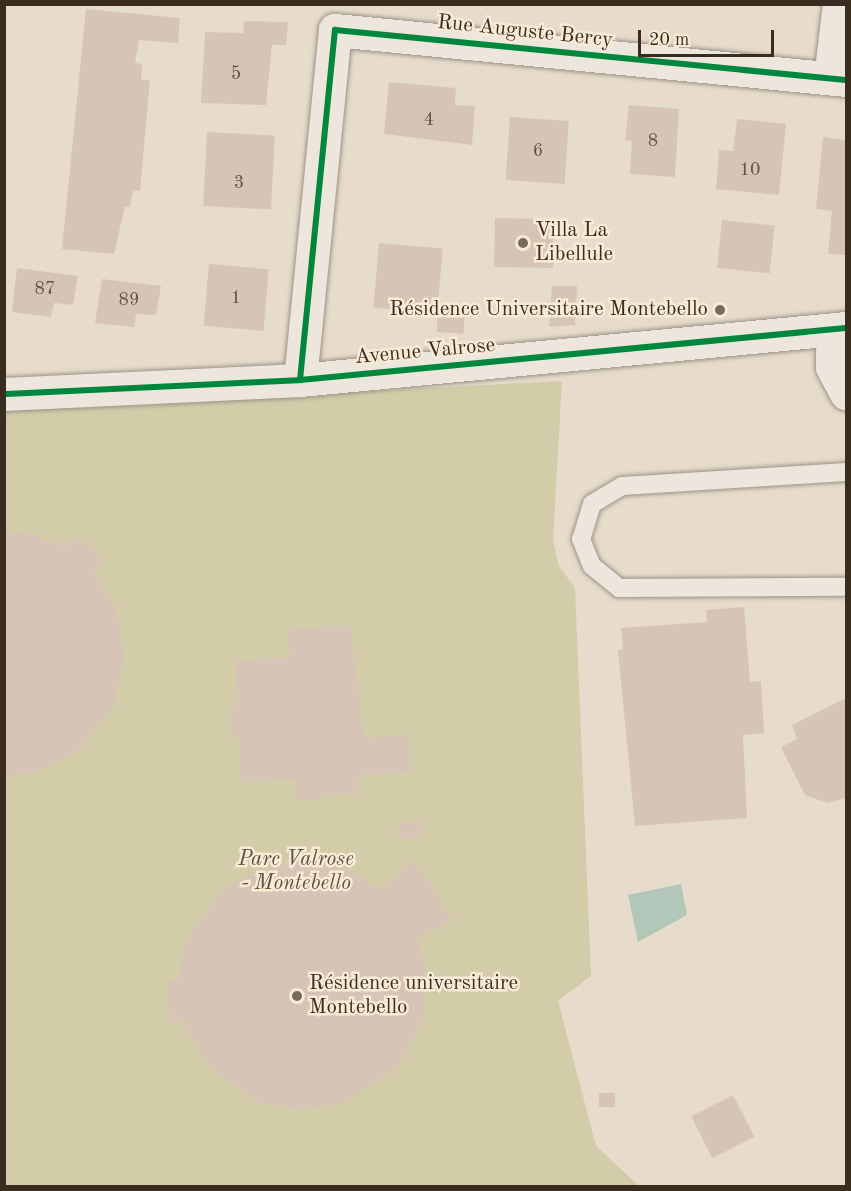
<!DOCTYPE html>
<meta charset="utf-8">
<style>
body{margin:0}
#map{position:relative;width:851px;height:1191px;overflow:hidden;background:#e7dccb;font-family:"Old Standard TT",serif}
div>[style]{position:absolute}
.green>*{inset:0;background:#d3cca8}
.water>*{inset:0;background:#b2c6b9}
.building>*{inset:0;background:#d6c5b6;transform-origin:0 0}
.roads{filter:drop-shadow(0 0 2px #9b9388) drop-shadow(0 0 2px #9b9388)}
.lane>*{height:18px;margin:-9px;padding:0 9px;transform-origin:9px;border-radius:9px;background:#ece6dd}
.street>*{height:33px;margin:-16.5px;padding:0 16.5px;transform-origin:16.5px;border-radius:16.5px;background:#ece6dd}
.cycleway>*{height:6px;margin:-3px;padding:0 3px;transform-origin:3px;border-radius:3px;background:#00873e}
.dots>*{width:16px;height:16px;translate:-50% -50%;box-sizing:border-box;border:3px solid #f8ead5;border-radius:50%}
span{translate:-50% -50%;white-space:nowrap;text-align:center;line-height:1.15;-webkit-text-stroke:5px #f8ead5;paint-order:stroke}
.number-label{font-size:18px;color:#605344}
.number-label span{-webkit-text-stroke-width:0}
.street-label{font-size:21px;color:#382d1e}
.poi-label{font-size:21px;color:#382d1e}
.left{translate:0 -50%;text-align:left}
.right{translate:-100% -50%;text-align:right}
.park-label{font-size:21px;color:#5a523a;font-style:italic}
.frame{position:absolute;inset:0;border:6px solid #382d1e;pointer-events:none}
.scale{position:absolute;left:638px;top:30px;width:136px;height:27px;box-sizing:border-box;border:3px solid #382d1e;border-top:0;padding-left:8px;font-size:18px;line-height:21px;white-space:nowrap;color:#382d1e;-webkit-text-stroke:4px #f8ead5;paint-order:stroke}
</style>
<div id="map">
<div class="green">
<i style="clip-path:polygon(562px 381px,553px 540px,559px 566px,575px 588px,591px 976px,558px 1001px,596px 1146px,639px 1186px,5px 1186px,5px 410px)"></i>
</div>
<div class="water">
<i style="clip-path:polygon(681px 884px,687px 915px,638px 942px,628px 895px)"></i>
</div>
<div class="building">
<i style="clip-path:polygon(86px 9px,180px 18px,178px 43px,139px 40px,135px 63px,142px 64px,141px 80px,150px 80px,140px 191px,133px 190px,130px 207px,125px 206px,114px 254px,62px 249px)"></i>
<i style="clip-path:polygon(244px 21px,288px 22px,286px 45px,272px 45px,266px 105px,201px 103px,205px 32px,243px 33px)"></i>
<i style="clip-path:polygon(389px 82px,456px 88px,455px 105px,475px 106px,472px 145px,384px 134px)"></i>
<i style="clip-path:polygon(629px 105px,679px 109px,675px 177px,630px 174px,632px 141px,625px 140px)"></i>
<i style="left:510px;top:117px;width:59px;height:63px;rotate:4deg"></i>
<i style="clip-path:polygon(737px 119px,786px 124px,779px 195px,716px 189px,719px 150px,733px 151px)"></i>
<i style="left:207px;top:132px;width:68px;height:74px;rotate:3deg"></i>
<i style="clip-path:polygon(823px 137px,846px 140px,846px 255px,828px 254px,832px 211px,816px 209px)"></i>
<i style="left:495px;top:218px;width:59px;height:49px;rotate:1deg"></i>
<i style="left:722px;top:220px;width:53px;height:48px;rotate:6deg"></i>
<i style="left:379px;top:243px;width:64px;height:65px;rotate:5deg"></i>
<i style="left:209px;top:264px;width:60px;height:62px;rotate:5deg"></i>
<i style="clip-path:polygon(17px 268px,78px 276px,73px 305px,54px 303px,51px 317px,12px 312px)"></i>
<i style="clip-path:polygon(102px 279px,161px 286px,156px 315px,136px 314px,134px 327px,95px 323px)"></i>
<i style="clip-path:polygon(552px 286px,577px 286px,575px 325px,549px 327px)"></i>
<i style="left:438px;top:311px;width:27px;height:21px;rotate:4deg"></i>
<i style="clip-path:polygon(4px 530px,33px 534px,66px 548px,76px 537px,91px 547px,104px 562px,93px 572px,116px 609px,124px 657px,114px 705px,81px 748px,39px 771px,4px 777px)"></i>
<i style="clip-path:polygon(744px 607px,750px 682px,761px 681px,764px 733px,743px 735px,747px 818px,635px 826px,618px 650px,623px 649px,621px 628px,707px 622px,706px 610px)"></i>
<i style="clip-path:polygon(350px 626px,364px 738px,409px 735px,411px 772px,358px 775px,359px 793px,321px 795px,321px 799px,297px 800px,297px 780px,241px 782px,240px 740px,230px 731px,229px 712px,238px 702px,235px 661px,290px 657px,288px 629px)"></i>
<i style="clip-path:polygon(846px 698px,846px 798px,827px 803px,805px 795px,781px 747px,797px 739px,792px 725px)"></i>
<i style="left:421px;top:821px;width:16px;height:23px;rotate:86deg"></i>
<i style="clip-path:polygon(302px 861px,345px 869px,382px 890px,411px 861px,436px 890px,452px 921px,417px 937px,425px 964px,425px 1007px,419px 1028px,398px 1066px,345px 1103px,303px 1110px,260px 1103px,207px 1066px,183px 1021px,170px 1023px,168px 980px,178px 980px,185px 943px,222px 890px,259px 870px)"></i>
<i style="left:615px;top:1093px;width:14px;height:16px;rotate:90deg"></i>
<i style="left:733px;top:1095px;width:47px;height:47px;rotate:63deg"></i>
</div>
<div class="roads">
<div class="lane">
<i style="left:846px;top:472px;width:224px;rotate:176.4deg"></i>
<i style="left:622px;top:486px;width:35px;rotate:149deg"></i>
<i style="left:592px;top:504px;width:37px;rotate:107deg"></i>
<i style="left:581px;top:539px;width:29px;rotate:68deg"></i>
<i style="left:592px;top:566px;width:35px;rotate:39deg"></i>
<i style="left:619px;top:588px;width:227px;rotate:-0.3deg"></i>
</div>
<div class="street">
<i style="left:830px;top:78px;width:75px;rotate:-83.1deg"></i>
<i style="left:846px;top:329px;width:27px;rotate:121deg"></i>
<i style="left:832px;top:352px;width:15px;rotate:90deg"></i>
<i style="left:832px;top:367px;width:30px;rotate:62deg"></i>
<i style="left:300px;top:380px;width:352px;rotate:-84.3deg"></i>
<i style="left:335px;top:30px;width:513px;rotate:5.59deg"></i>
<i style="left:4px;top:394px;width:296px;rotate:-2.7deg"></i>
<i style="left:300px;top:380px;width:548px;rotate:-5.44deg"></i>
</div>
</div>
<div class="cycleway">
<i style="left:300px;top:380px;width:352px;rotate:-84.3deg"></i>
<i style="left:335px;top:30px;width:513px;rotate:5.59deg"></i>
<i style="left:4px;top:394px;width:296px;rotate:-2.7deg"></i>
<i style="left:300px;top:380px;width:548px;rotate:-5.44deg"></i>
</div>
<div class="dots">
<i style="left:523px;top:243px;background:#756a5b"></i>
<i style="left:720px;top:310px;background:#756a5b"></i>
<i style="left:297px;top:996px;background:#756a5b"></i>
</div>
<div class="number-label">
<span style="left:236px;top:74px">5</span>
<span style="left:429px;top:120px">4</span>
<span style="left:653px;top:141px">8</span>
<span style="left:538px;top:151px">6</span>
<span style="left:750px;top:170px">10</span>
<span style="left:239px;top:183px">3</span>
<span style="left:45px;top:289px">87</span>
<span style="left:236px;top:298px">1</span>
<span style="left:129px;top:300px">89</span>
</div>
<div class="street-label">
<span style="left:525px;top:32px;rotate:6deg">Rue Auguste Bercy</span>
<span style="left:425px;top:352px;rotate:-5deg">Avenue Valrose</span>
</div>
<div class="poi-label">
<span class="left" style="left:535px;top:243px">Villa La<br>Libellule</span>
<span class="right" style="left:708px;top:310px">Résidence Universitaire Montebello</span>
<span class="left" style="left:309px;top:996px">Résidence universitaire<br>Montebello</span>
</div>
<div class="park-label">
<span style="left:296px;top:872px">Parc Valrose<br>- Montebello</span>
</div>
<div class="frame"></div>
<div class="scale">20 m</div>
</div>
